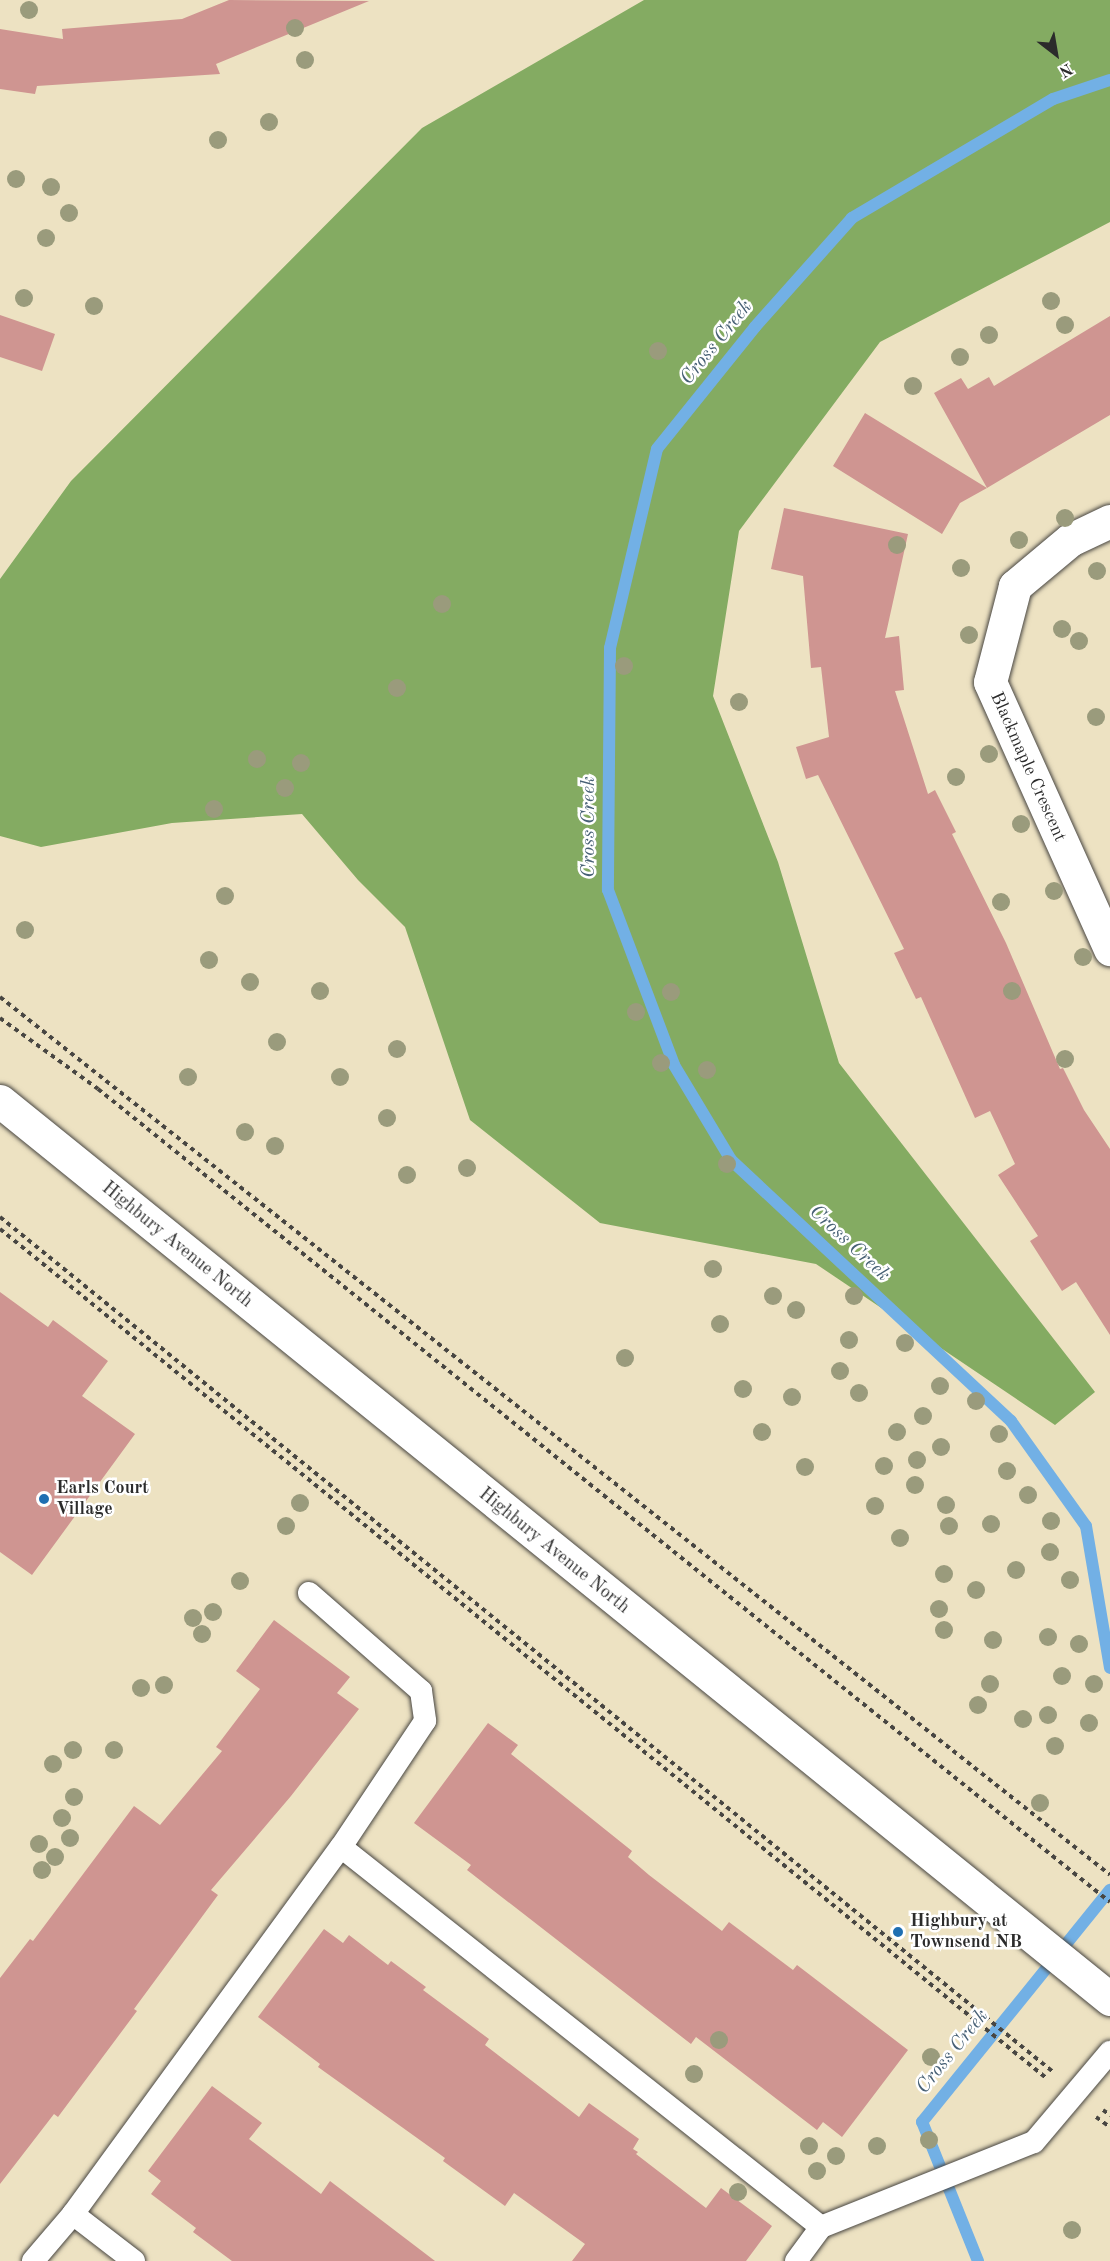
<!DOCTYPE html>
<style>
body{margin:0}
#map{position:relative;width:1110px;height:2261px;overflow:hidden;background:#ede2c2;font-family:"Old Standard TT",serif}
div>[style]{position:absolute}
.forest>*{inset:0;background:#84ab62}
.stream>*{height:12px;margin:-6px;padding:0 6px;transform-origin:6px;border-radius:6px;background:#72b0e5}
.building>*{inset:0;background:#cf9591}
.path>*{height:4px;margin-top:-2px;transform-origin:0;background:repeating-linear-gradient(90deg,#484642 0 4.5px,transparent 0 9px)}
.roads{filter:drop-shadow(0 0 2px #484642) drop-shadow(0 0 2px #484642)}
.lane>*{height:22px;margin:-11px;padding:0 11px;transform-origin:11px;border-radius:11px;background:#fff}
.street>*{height:33px;margin:-16.5px;padding:0 16.5px;transform-origin:16.5px;border-radius:16.5px;background:#fff}
.secondary>*{height:33px;margin:-16.5px;padding:0 16.5px;transform-origin:16.5px;border-radius:16.5px;background:#fff}
.trees>*{width:18px;height:18px;margin:-9px;border-radius:50%;background:#9a9b7c}
.dots>*{width:16px;height:16px;translate:-50% -50%;box-sizing:border-box;border:3px solid #fff;border-radius:50%}
span{translate:-50% -50%;white-space:nowrap;text-align:center;line-height:1.15;-webkit-text-stroke:5px #fff;paint-order:stroke}
.street-label{font-size:18px;color:#2b2b2b}
.poi-label{font-size:18px;color:#2b2b2b;font-weight:700}
.left{translate:0 -50%;text-align:left}
.water-label{font-size:20px;color:#476075;font-style:italic}
.north{position:absolute;left:1026px;top:24px;width:60px;height:60px;-webkit-text-stroke:4px #fff;paint-order:stroke;rotate:149deg;font-size:16px;font-weight:700;line-height:24px;text-align:center;color:#2b2b2b}
.north::after{content:'';display:block;margin:auto;width:21px;height:27px;background:#2b2b2b;clip-path:polygon(50% 0,100% 100%,50% 72%,0 100%)}
</style>
<div id="map">
<div class="forest">
<i style="clip-path:polygon(644px 0,1110px 0,1110px 222px,880px 342px,739px 531px,713px 696px,778px 862px,839px 1063px,1095px 1392px,1055px 1425px,816px 1264px,600px 1223px,470px 1120px,405px 927px,358px 880px,302px 814px,172px 823px,41px 847px,0 836px,0 579px,71px 481px,422px 128px)"></i>
</div>
<div class="stream">
<i style="left:1110px;top:80px;width:60px;rotate:161.6deg"></i>
<i style="left:1053px;top:99px;width:234px;rotate:149.4deg"></i>
<i style="left:852px;top:218px;width:146px;rotate:131.7deg"></i>
<i style="left:755px;top:327px;width:156px;rotate:128.8deg"></i>
<i style="left:657px;top:449px;width:204px;rotate:103.3deg"></i>
<i style="left:610px;top:648px;width:242px;rotate:90.5deg"></i>
<i style="left:608px;top:890px;width:187px;rotate:69.3deg"></i>
<i style="left:674px;top:1065px;width:111px;rotate:59deg"></i>
<i style="left:731px;top:1160px;width:383px;rotate:43deg"></i>
<i style="left:1011px;top:1421px;width:129px;rotate:54.5deg"></i>
<i style="left:1086px;top:1526px;width:144px;rotate:80.4deg"></i>
<i style="left:978px;top:2261px;width:150px;rotate:-111.9deg"></i>
<i style="left:922px;top:2122px;width:299px;rotate:-51deg"></i>
</div>
<div class="building">
<i style="clip-path:polygon(229px 0,369px 1px,216px 64px,220px 74px,37px 86px,35px 94px,0 89px,0 29px,63px 39px,62px 29px,182px 19px)"></i>
<i style="clip-path:polygon(0 315px,55px 334px,42px 371px,0 357px)"></i>
<i style="clip-path:polygon(1110px 316px,1110px 415px,987px 488px,934px 393px,961px 378px,968px 389px,989px 377px,994px 386px)"></i>
<i style="clip-path:polygon(865px 413px,987px 488px,960px 503px,942px 534px,833px 466px)"></i>
<i style="clip-path:polygon(784px 508px,908px 534px,885px 638px,899px 636px,904px 690px,895px 691px,928px 794px,935px 790px,956px 832px,952px 834px,1006px 943px,1060px 1069px,1063px 1068px,1084px 1110px,1110px 1149px,1110px 1335px,1076px 1282px,1062px 1291px,1030px 1241px,1038px 1236px,998px 1175px,1015px 1164px,990px 1111px,975px 1118px,921px 997px,916px 999px,894px 953px,904px 949px,818px 775px,806px 779px,796px 747px,829px 737px,821px 667px,811px 668px,803px 576px,771px 569px)"></i>
<i style="clip-path:polygon(0 1292px,48px 1327px,53px 1320px,108px 1361px,82px 1396px,135px 1434px,32px 1575px,0 1552px)"></i>
<i style="clip-path:polygon(274px 1620px,350px 1677px,337px 1693px,359px 1709px,291px 1796px,211px 1890px,218px 1895px,134px 2009px,137px 2011px,58px 2117px,54px 2114px,0 2184px,0 1978px,30px 1939px,33px 1941px,134px 1806px,160px 1825px,222px 1751px,216px 1747px,260px 1689px,236px 1671px)"></i>
<i style="clip-path:polygon(488px 1723px,518px 1745px,511px 1754px,632px 1851px,628px 1857px,649px 1875px,722px 1931px,729px 1922px,793px 1970px,797px 1965px,908px 2050px,842px 2137px,823px 2122px,817px 2130px,696px 2037px,691px 2044px,467px 1870px,471px 1865px,414px 1823px)"></i>
<i style="clip-path:polygon(324px 1929px,343px 1943px,349px 1935px,388px 1965px,391px 1961px,426px 1987px,423px 1990px,489px 2039px,485px 2045px,579px 2117px,589px 2103px,639px 2139px,633px 2149px,638px 2152px,636px 2154px,706px 2208px,721px 2188px,772px 2226px,746px 2261px,572px 2261px,585px 2244px,514px 2193px,505px 2206px,443px 2161px,445px 2158px,318px 2067px,320px 2064px,258px 2017px)"></i>
<i style="clip-path:polygon(212px 2086px,262px 2123px,249px 2139px,321px 2194px,330px 2181px,435px 2261px,232px 2261px,193px 2232px,196px 2228px,151px 2194px,161px 2181px,148px 2171px)"></i>
</div>
<div class="path">
<i style="left:0;top:997px;width:1415px;rotate:38.34deg"></i>
<i style="left:0;top:1018px;width:121px;rotate:35.9deg"></i>
<i style="left:98px;top:1089px;width:1298px;rotate:38.78deg"></i>
<i style="left:0;top:1217px;width:1355px;rotate:39.07deg"></i>
<i style="left:0;top:1229px;width:1346px;rotate:39.06deg"></i>
<i style="left:1103px;top:2110px;width:9px;rotate:36deg"></i>
<i style="left:1096px;top:2117px;width:17px;rotate:36deg"></i>
</div>
<div class="roads">
<div class="lane">
<i style="left:309px;top:1593px;width:149px;rotate:41.2deg"></i>
<i style="left:421px;top:1691px;width:30px;rotate:82deg"></i>
<i style="left:425px;top:1721px;width:151px;rotate:123.7deg"></i>
<i style="left:73px;top:2214px;width:77px;rotate:37.6deg"></i>
<i style="left:33px;top:2261px;width:62px;rotate:-49.6deg"></i>
<i style="left:73px;top:2214px;width:454px;rotate:-53.9deg"></i>
<i style="left:341px;top:1847px;width:612px;rotate:38.37deg"></i>
<i style="left:796px;top:2261px;width:42px;rotate:-53.7deg"></i>
<i style="left:821px;top:2227px;width:229px;rotate:-21.8deg"></i>
<i style="left:1034px;top:2142px;width:118px;rotate:-49.8deg"></i>
</div>
<div class="street">
<i style="left:1110px;top:521px;width:44px;rotate:154.6deg"></i>
<i style="left:1070px;top:540px;width:72px;rotate:140.1deg"></i>
<i style="left:1015px;top:586px;width:99px;rotate:104.6deg"></i>
<i style="left:990px;top:682px;width:293px;rotate:65.8deg"></i>
</div>
<div class="secondary">
<i style="left:0;top:1101px;width:1428px;rotate:38.97deg"></i>
</div>
</div>
<div class="trees">
<i style="left:29px;top:10px"></i>
<i style="left:295px;top:28px"></i>
<i style="left:305px;top:60px"></i>
<i style="left:269px;top:122px"></i>
<i style="left:218px;top:140px"></i>
<i style="left:16px;top:179px"></i>
<i style="left:51px;top:187px"></i>
<i style="left:69px;top:213px"></i>
<i style="left:46px;top:238px"></i>
<i style="left:24px;top:298px"></i>
<i style="left:1051px;top:301px"></i>
<i style="left:94px;top:306px"></i>
<i style="left:1065px;top:325px"></i>
<i style="left:989px;top:335px"></i>
<i style="left:658px;top:351px"></i>
<i style="left:960px;top:357px"></i>
<i style="left:913px;top:386px"></i>
<i style="left:1065px;top:518px"></i>
<i style="left:1019px;top:540px"></i>
<i style="left:897px;top:545px"></i>
<i style="left:961px;top:568px"></i>
<i style="left:1097px;top:571px"></i>
<i style="left:442px;top:604px"></i>
<i style="left:1062px;top:629px"></i>
<i style="left:969px;top:635px"></i>
<i style="left:1079px;top:641px"></i>
<i style="left:624px;top:666px"></i>
<i style="left:397px;top:688px"></i>
<i style="left:739px;top:702px"></i>
<i style="left:1096px;top:717px"></i>
<i style="left:989px;top:754px"></i>
<i style="left:257px;top:759px"></i>
<i style="left:301px;top:763px"></i>
<i style="left:956px;top:777px"></i>
<i style="left:285px;top:788px"></i>
<i style="left:214px;top:809px"></i>
<i style="left:1021px;top:824px"></i>
<i style="left:1054px;top:891px"></i>
<i style="left:225px;top:896px"></i>
<i style="left:1001px;top:902px"></i>
<i style="left:25px;top:930px"></i>
<i style="left:1083px;top:957px"></i>
<i style="left:209px;top:960px"></i>
<i style="left:250px;top:982px"></i>
<i style="left:320px;top:991px"></i>
<i style="left:1012px;top:991px"></i>
<i style="left:671px;top:992px"></i>
<i style="left:636px;top:1012px"></i>
<i style="left:277px;top:1042px"></i>
<i style="left:397px;top:1049px"></i>
<i style="left:1065px;top:1059px"></i>
<i style="left:661px;top:1063px"></i>
<i style="left:707px;top:1070px"></i>
<i style="left:188px;top:1077px"></i>
<i style="left:340px;top:1077px"></i>
<i style="left:387px;top:1118px"></i>
<i style="left:245px;top:1132px"></i>
<i style="left:275px;top:1146px"></i>
<i style="left:727px;top:1164px"></i>
<i style="left:467px;top:1168px"></i>
<i style="left:407px;top:1175px"></i>
<i style="left:713px;top:1269px"></i>
<i style="left:773px;top:1296px"></i>
<i style="left:854px;top:1296px"></i>
<i style="left:796px;top:1310px"></i>
<i style="left:720px;top:1324px"></i>
<i style="left:849px;top:1340px"></i>
<i style="left:905px;top:1343px"></i>
<i style="left:625px;top:1358px"></i>
<i style="left:840px;top:1371px"></i>
<i style="left:940px;top:1386px"></i>
<i style="left:743px;top:1389px"></i>
<i style="left:859px;top:1393px"></i>
<i style="left:792px;top:1397px"></i>
<i style="left:976px;top:1401px"></i>
<i style="left:923px;top:1416px"></i>
<i style="left:762px;top:1432px"></i>
<i style="left:897px;top:1432px"></i>
<i style="left:999px;top:1434px"></i>
<i style="left:941px;top:1447px"></i>
<i style="left:917px;top:1460px"></i>
<i style="left:884px;top:1466px"></i>
<i style="left:805px;top:1467px"></i>
<i style="left:1007px;top:1471px"></i>
<i style="left:915px;top:1485px"></i>
<i style="left:1028px;top:1495px"></i>
<i style="left:300px;top:1503px"></i>
<i style="left:946px;top:1505px"></i>
<i style="left:875px;top:1506px"></i>
<i style="left:1051px;top:1521px"></i>
<i style="left:991px;top:1524px"></i>
<i style="left:286px;top:1526px"></i>
<i style="left:949px;top:1526px"></i>
<i style="left:900px;top:1538px"></i>
<i style="left:1050px;top:1552px"></i>
<i style="left:1016px;top:1570px"></i>
<i style="left:944px;top:1574px"></i>
<i style="left:1070px;top:1580px"></i>
<i style="left:240px;top:1581px"></i>
<i style="left:976px;top:1590px"></i>
<i style="left:939px;top:1609px"></i>
<i style="left:213px;top:1612px"></i>
<i style="left:193px;top:1618px"></i>
<i style="left:944px;top:1630px"></i>
<i style="left:202px;top:1634px"></i>
<i style="left:1048px;top:1637px"></i>
<i style="left:993px;top:1640px"></i>
<i style="left:1079px;top:1644px"></i>
<i style="left:1062px;top:1676px"></i>
<i style="left:990px;top:1684px"></i>
<i style="left:1094px;top:1684px"></i>
<i style="left:164px;top:1685px"></i>
<i style="left:141px;top:1688px"></i>
<i style="left:978px;top:1705px"></i>
<i style="left:1048px;top:1715px"></i>
<i style="left:1023px;top:1719px"></i>
<i style="left:1089px;top:1723px"></i>
<i style="left:1055px;top:1746px"></i>
<i style="left:73px;top:1750px"></i>
<i style="left:114px;top:1750px"></i>
<i style="left:53px;top:1764px"></i>
<i style="left:74px;top:1797px"></i>
<i style="left:1040px;top:1803px"></i>
<i style="left:62px;top:1818px"></i>
<i style="left:70px;top:1838px"></i>
<i style="left:39px;top:1844px"></i>
<i style="left:55px;top:1857px"></i>
<i style="left:42px;top:1870px"></i>
<i style="left:719px;top:2040px"></i>
<i style="left:931px;top:2057px"></i>
<i style="left:694px;top:2074px"></i>
<i style="left:929px;top:2140px"></i>
<i style="left:809px;top:2146px"></i>
<i style="left:877px;top:2146px"></i>
<i style="left:836px;top:2156px"></i>
<i style="left:817px;top:2171px"></i>
<i style="left:738px;top:2192px"></i>
<i style="left:1072px;top:2230px"></i>
</div>
<div class="dots">
<i style="left:44px;top:1499px;background:#1f6fb2"></i>
<i style="left:898px;top:1932px;background:#1f6fb2"></i>
</div>
<div class="street-label">
<span style="left:1028px;top:767px;rotate:66deg">Blackmaple Crescent</span>
<span style="left:177px;top:1245px;rotate:39deg">Highbury Avenue North</span>
<span style="left:554px;top:1551px;rotate:39deg">Highbury Avenue North</span>
</div>
<div class="poi-label">
<span class="left" style="left:56px;top:1499px">Earls Court<br>Village</span>
<span class="left" style="left:910px;top:1932px">Highbury at<br>Townsend NB</span>
</div>
<div class="water-label">
<span style="left:717px;top:343px;rotate:-51deg">Cross Creek</span>
<span style="left:589px;top:827px;rotate:-90deg">Cross Creek</span>
<span style="left:849px;top:1244px;rotate:43deg">Cross Creek</span>
<span style="left:953px;top:2052px;rotate:-51deg">Cross Creek</span>
</div>
<div class="north">N</div>
</div>
